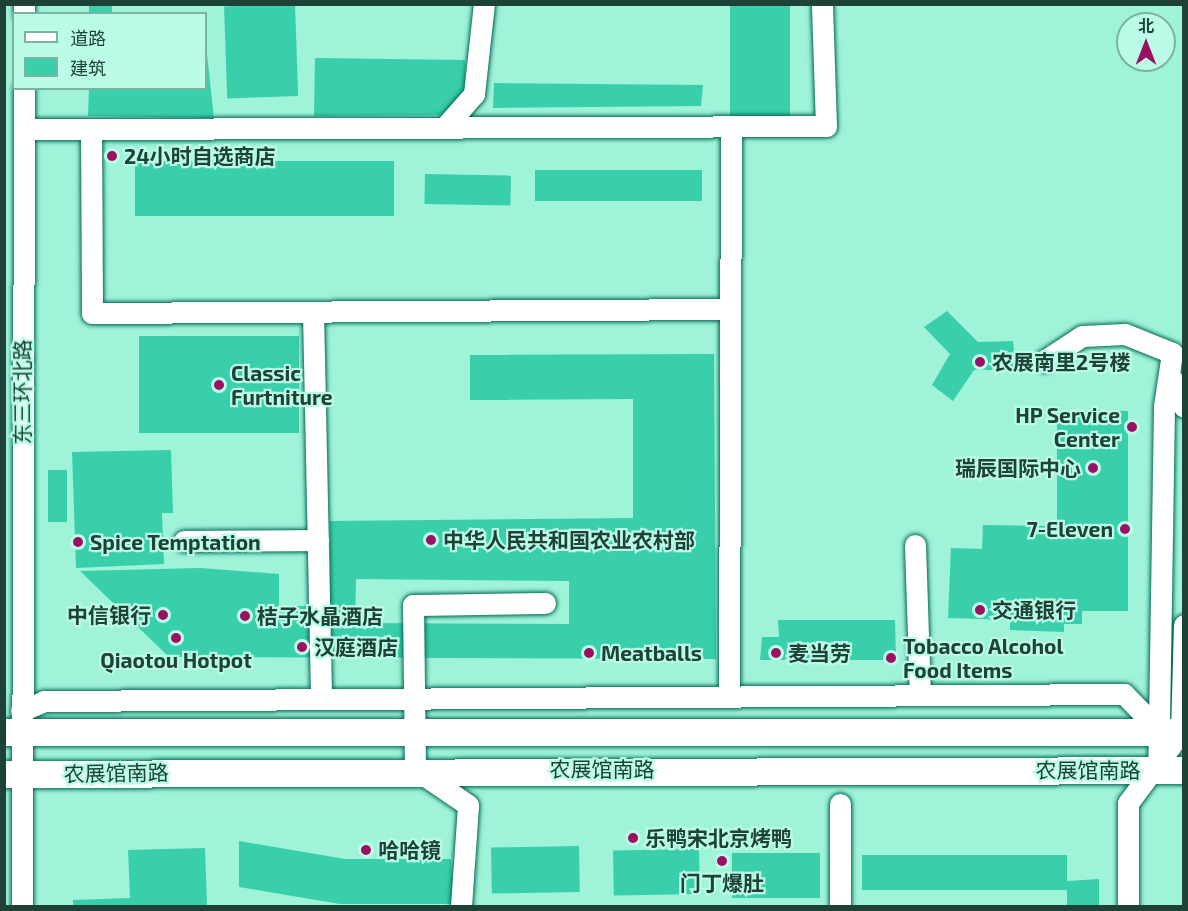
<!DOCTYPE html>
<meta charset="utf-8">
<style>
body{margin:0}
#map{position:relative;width:1188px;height:911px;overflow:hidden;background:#9ef3d9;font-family:"Exo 2","Noto Sans SC",sans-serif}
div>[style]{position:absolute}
.building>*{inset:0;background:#39cfab;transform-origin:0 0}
.roads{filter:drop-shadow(0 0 2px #006a55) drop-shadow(0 0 2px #006a55)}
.minor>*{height:21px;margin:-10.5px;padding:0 10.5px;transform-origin:10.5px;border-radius:10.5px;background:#fff}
.major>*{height:27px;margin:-13.5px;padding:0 13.5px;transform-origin:13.5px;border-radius:13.5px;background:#fff}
.dots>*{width:16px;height:16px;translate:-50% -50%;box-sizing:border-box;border:3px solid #bafce7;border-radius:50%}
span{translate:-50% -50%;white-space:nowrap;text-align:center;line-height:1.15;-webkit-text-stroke:4.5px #bafce7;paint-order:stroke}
.poi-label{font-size:21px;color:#1e4238;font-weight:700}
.left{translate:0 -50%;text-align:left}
.right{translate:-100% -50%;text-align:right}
.street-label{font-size:21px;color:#1e4238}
.frame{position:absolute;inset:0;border:6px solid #1e4238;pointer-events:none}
.legend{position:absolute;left:12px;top:12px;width:195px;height:78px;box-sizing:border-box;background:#bafce7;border:2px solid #7cb2a1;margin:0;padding:8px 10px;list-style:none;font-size:18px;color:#1e4238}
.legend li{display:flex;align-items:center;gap:12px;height:30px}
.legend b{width:30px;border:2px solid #7cb2a1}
.north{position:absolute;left:1116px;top:12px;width:60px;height:60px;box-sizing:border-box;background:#bafce7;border:2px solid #7cb2a1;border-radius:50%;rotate:0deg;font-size:16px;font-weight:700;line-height:24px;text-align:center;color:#1e4238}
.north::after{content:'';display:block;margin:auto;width:21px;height:27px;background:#9b1161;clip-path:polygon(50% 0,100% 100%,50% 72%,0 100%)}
</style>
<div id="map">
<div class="building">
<i style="left:89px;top:4px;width:23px;height:10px"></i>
<i style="left:295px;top:4px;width:92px;height:71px;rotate:88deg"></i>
<i style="left:730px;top:4px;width:60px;height:118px"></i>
<i style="clip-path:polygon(206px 45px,214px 118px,88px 116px,89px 88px,206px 88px)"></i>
<i style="clip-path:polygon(315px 58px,465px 60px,465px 97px,450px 115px,314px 116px)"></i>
<i style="clip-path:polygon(494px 83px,703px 85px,701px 106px,493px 108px)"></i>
<i style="left:394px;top:161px;width:55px;height:259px;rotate:90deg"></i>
<i style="left:702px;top:170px;width:31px;height:167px;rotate:90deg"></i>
<i style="left:425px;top:174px;width:86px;height:30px;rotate:1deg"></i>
<i style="clip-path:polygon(947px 311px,978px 342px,1013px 341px,1016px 370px,974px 370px,953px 401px,932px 385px,950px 354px,924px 327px)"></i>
<i style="left:299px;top:336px;width:97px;height:160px;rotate:90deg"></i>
<i style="clip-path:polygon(evenodd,714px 354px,716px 659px,169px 657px,80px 571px,200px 568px,279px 574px,279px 606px,330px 606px,330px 521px,633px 518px,633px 399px,470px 400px,470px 355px,714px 354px,356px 579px,569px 581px,569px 624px,355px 623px,356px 579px)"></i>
<i style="clip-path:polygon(1057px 410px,1128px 411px,1128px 611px,1082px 611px,1082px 624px,1064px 624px,1064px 632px,1010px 630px,1010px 620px,948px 618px,951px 548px,982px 549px,983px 525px,1057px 526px)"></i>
<i style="clip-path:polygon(171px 450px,173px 513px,162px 513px,164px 564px,76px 568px,72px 452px)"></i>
<i style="left:48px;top:470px;width:19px;height:52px"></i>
<i style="clip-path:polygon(778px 620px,895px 620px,896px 660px,760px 660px,762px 637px,779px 637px)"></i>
<i style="clip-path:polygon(239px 841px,345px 859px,451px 859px,454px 904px,340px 904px,239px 887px)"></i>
<i style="left:579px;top:846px;width:46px;height:88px;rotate:89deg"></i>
<i style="clip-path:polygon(205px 848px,207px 906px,73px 906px,73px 900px,130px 898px,128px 850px)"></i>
<i style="left:699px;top:849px;width:45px;height:86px;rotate:89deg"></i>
<i style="left:732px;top:853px;width:88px;height:45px"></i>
<i style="clip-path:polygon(862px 855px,1067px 855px,1067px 881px,1099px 879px,1099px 906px,1067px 906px,1067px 890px,862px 890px)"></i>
</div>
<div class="roads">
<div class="minor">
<i style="left:24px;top:14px;width:10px;rotate:-90deg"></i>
<i style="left:445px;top:127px;width:44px;rotate:-48.7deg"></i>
<i style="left:474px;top:94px;width:91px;rotate:-83.7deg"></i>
<i style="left:24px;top:129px;width:67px"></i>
<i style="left:730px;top:309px;width:638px;rotate:179.64deg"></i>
<i style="left:92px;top:313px;width:184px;rotate:-90.3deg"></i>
<i style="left:91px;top:129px;width:735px;rotate:-0.23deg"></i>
<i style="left:826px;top:126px;width:122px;rotate:-91.9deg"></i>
<i style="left:313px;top:312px;width:386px;rotate:88.8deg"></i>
<i style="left:1044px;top:361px;width:45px;rotate:-33.3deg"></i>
<i style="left:1082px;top:336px;width:43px;rotate:-2.7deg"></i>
<i style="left:1125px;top:334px;width:51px;rotate:22deg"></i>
<i style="left:1172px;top:353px;width:54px;rotate:98.6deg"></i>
<i style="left:1164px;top:406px;width:364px;rotate:90.9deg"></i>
<i style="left:1172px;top:379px;width:30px;rotate:67deg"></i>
<i style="left:184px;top:541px;width:134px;rotate:-0.4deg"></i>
<i style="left:915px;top:545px;width:150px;rotate:88.1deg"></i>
<i style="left:729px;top:696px;width:569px;rotate:-89.8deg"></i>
<i style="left:21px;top:711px;width:25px;rotate:-23deg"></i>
<i style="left:44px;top:701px;width:1080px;rotate:-0.37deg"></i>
<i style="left:1124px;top:694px;width:52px;rotate:45.8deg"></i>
<i style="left:840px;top:804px;width:102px;rotate:90deg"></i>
<i style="left:22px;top:906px;width:818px;rotate:-89.86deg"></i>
<i style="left:461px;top:906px;width:101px;rotate:-86deg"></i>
<i style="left:468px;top:805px;width:64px;rotate:-145.8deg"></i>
<i style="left:415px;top:769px;width:164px;rotate:-90.7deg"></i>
<i style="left:413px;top:605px;width:132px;rotate:-0.9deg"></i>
<i style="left:1128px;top:906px;width:103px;rotate:-90deg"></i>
<i style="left:1128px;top:803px;width:89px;rotate:-53.3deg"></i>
<i style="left:1181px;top:732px;width:107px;rotate:-88.4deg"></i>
</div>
<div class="major">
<i style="left:4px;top:732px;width:1180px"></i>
<i style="left:4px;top:774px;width:1180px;rotate:-0.19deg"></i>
</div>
</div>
<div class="dots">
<i style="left:112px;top:156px;background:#9b1161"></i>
<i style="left:980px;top:362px;background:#9b1161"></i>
<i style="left:219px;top:385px;background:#9b1161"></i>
<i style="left:1132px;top:427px;background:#9b1161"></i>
<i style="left:1093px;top:468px;background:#9b1161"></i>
<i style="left:1125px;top:529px;background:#9b1161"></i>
<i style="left:431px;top:540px;background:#9b1161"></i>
<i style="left:78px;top:542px;background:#9b1161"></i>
<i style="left:980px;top:610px;background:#9b1161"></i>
<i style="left:163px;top:615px;background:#9b1161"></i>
<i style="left:245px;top:616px;background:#9b1161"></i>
<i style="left:176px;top:638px;background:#9b1161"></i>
<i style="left:302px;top:647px;background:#9b1161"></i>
<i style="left:589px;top:653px;background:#9b1161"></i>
<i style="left:776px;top:653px;background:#9b1161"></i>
<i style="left:891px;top:658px;background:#9b1161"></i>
<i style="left:633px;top:838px;background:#9b1161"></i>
<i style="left:366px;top:850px;background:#9b1161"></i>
<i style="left:722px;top:861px;background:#9b1161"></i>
</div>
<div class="poi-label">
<span class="left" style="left:124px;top:156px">24小时自选商店</span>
<span class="left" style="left:992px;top:362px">农展南里2号楼</span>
<span class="left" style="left:231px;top:385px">Classic<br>Furtniture</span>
<span class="right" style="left:1120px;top:427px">HP Service<br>Center</span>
<span class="right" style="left:1081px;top:468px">瑞辰国际中心</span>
<span class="right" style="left:1113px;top:529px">7-Eleven</span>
<span class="left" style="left:443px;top:540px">中华人民共和国农业农村部</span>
<span class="left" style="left:90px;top:542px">Spice Temptation</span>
<span class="left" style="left:992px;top:610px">交通银行</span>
<span class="right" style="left:151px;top:615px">中信银行</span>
<span class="left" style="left:257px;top:616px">桔子水晶酒店</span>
<span class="left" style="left:903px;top:658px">Tobacco Alcohol<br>Food Items</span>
<span class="left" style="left:314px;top:647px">汉庭酒店</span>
<span class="left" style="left:601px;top:653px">Meatballs</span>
<span class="left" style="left:788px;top:653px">麦当劳</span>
<span style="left:176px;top:660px">Qiaotou Hotpot</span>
<span class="left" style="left:645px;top:838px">乐鸭宋北京烤鸭</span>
<span class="left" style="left:378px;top:850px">哈哈镜</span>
<span style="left:722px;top:883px">门丁爆肚</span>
</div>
<div class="street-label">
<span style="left:22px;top:392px;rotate:-90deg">东三环北路</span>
<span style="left:602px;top:769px">农展馆南路</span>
<span style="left:1088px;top:770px">农展馆南路</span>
<span style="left:116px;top:773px;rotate:-1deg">农展馆南路</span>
</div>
<div class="frame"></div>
<ul class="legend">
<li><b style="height:8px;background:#fff"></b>道路</li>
<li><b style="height:16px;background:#39cfab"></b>建筑</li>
</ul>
<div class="north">北</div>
</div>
